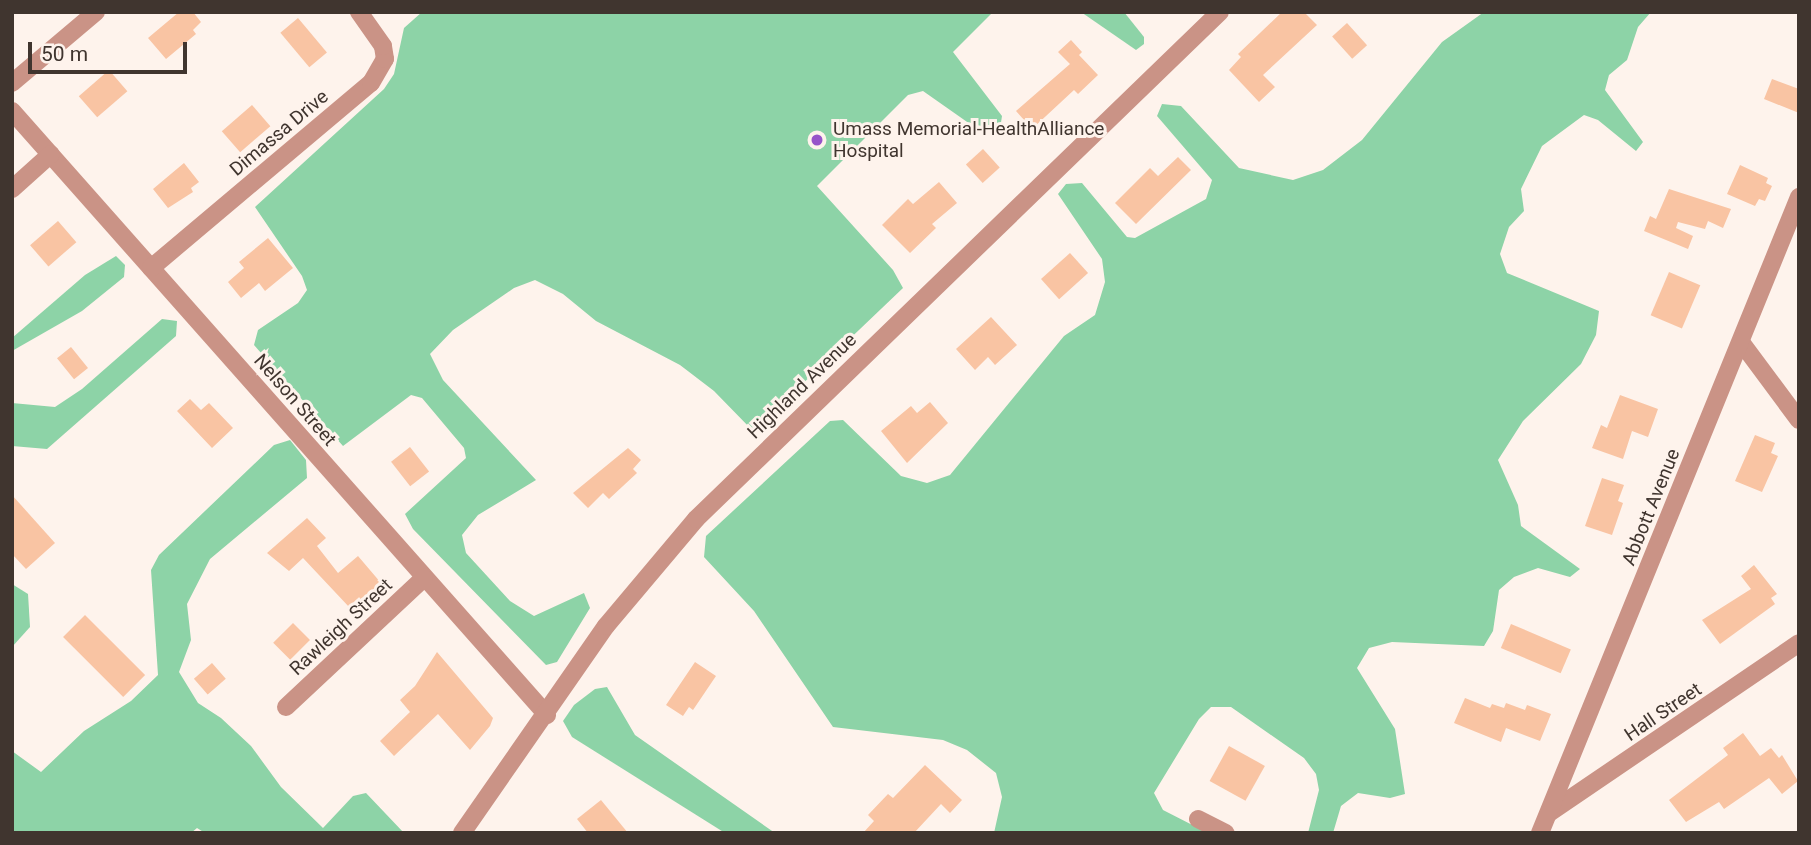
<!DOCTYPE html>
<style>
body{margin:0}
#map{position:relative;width:1811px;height:845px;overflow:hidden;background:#fef3ec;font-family:Roboto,sans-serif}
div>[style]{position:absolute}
.forest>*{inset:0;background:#8dd3a7}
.building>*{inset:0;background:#f9c4a3;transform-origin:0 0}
.minor>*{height:18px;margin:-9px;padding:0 9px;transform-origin:9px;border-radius:9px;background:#ca9386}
.dots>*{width:19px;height:19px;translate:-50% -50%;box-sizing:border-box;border:4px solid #fef3ec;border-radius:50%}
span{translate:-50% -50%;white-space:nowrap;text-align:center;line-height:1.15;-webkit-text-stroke:6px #fef3ec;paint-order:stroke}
.poi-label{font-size:19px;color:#40352f}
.left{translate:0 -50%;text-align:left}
.street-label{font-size:19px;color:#40352f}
.frame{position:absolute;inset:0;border:14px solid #40352f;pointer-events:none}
.scale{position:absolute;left:28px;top:42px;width:159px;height:32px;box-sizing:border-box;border:4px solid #40352f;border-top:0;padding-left:9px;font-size:21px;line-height:24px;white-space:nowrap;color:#40352f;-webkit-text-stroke:5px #fef3ec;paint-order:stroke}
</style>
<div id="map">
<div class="forest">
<i style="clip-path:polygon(422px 12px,993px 12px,953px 52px,1002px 116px,1000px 129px,970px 124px,923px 91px,908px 95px,817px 186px,893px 270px,903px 288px,753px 431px,714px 391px,680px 365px,596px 321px,563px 294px,535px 280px,514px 288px,453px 330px,430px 354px,443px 380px,536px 480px,478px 515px,462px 535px,466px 553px,510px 601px,534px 616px,584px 593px,590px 608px,557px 662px,546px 665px,413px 529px,405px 514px,466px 458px,464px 448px,422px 398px,411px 395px,343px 446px,254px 345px,258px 330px,298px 303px,307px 290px,302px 276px,255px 207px,384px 89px,394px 74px,404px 28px)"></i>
<i style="clip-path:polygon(1081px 12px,1124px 12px,1144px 37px,1144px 44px,1136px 50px)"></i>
<i style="clip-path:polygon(1484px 12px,1651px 12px,1638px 27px,1627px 60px,1609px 75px,1605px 90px,1643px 142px,1636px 151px,1598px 120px,1584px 115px,1542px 146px,1521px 189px,1524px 211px,1509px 227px,1500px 254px,1507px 273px,1599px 311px,1596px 335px,1581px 364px,1523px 421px,1498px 460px,1518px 505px,1521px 526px,1580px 569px,1570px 577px,1538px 568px,1514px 577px,1499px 590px,1493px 631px,1484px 646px,1392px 642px,1369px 648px,1357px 668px,1395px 729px,1405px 794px,1390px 798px,1358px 793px,1341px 806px,1333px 833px,1308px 833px,1319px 790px,1316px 774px,1304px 758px,1231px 707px,1211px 707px,1199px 719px,1154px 793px,1163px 810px,1208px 833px,994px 833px,1002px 797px,996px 773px,967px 750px,943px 740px,833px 727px,754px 611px,704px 557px,706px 536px,830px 421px,843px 420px,901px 476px,927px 483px,950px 475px,1064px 336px,1095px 315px,1105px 282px,1102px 259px,1058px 194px,1066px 184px,1082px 183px,1127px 237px,1135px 238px,1206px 199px,1212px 180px,1157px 116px,1162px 104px,1181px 106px,1239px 168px,1293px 180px,1323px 170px,1362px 140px,1442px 42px)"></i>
<i style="clip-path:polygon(116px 256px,125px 265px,124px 277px,82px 311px,12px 351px,12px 338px,85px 275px)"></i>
<i style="clip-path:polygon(162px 319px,177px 321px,176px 336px,47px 449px,12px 446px,12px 403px,55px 407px,82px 389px)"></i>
<i style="clip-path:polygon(290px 440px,306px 460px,307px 478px,210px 559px,187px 604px,191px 640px,179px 672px,198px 703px,221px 718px,251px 746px,281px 787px,323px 828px,353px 796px,366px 793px,404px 833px,205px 833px,197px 828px,191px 833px,12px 833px,12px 751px,41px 772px,84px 731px,131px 701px,158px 675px,151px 570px,159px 555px,274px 445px)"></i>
<i style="clip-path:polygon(12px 584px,28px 594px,30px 627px,12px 647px)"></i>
<i style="clip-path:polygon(607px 687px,635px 735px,775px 833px,725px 833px,572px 737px,563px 721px,574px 705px,595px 689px)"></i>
</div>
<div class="building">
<i style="clip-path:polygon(179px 12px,193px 12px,201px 22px,193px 30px,196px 34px,166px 59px,148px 38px)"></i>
<i style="clip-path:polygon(1282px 12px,1304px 12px,1317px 25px,1263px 75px,1275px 87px,1259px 102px,1229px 70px,1241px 57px,1238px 54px)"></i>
<i style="left:298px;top:18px;width:45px;height:23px;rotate:50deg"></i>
<i style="left:1347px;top:23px;width:30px;height:20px;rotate:48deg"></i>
<i style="clip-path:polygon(1071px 40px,1082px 52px,1073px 61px,1079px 55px,1098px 75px,1078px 94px,1074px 90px,1032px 129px,1016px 111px,1070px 64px,1058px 52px)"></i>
<i style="left:109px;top:70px;width:28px;height:40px;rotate:49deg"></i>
<i style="clip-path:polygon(1772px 79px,1799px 89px,1799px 113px,1764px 99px)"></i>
<i style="left:252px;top:105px;width:28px;height:40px;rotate:49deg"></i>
<i style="left:983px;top:149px;width:25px;height:23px;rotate:48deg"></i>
<i style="clip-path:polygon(1178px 157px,1191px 170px,1136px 224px,1115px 203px,1150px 168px,1158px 176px)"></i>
<i style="clip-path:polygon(184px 163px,199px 182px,191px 188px,193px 192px,168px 208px,153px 189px)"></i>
<i style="clip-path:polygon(1740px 165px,1768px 178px,1766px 183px,1772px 186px,1765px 201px,1759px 199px,1755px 206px,1727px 194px)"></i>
<i style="clip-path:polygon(939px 182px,957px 203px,932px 224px,936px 228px,910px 253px,882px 225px,908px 199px,913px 204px)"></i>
<i style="clip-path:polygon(1669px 189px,1731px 209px,1723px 228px,1708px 221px,1705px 229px,1678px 222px,1676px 228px,1693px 236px,1688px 249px,1644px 231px,1650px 216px,1656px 219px)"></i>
<i style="left:58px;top:221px;width:28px;height:37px;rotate:49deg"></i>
<i style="clip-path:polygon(268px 238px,293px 268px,265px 291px,259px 283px,241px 298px,228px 282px,244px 268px,239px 262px)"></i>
<i style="left:1070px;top:253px;width:27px;height:39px;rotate:48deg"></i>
<i style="left:1669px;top:272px;width:34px;height:47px;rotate:23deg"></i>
<i style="clip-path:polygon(991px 317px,1017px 345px,995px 365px,988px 357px,975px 370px,956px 349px)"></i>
<i style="left:71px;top:347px;width:27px;height:18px;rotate:51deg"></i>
<i style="clip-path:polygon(1620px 395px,1658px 409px,1648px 437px,1632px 431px,1623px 459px,1592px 448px,1601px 425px,1607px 428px)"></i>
<i style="clip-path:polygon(190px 399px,201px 410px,209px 403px,233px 428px,212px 448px,177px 411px)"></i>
<i style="clip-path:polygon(930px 402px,948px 423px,907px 463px,881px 431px,911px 406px,917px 413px)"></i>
<i style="clip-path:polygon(1755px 435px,1775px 443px,1771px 453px,1778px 456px,1762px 492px,1735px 481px)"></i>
<i style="left:410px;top:447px;width:31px;height:24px;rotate:52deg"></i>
<i style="clip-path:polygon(628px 448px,641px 460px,633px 469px,637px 473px,609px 499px,603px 493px,588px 508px,573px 493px)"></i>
<i style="clip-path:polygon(1602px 478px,1624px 485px,1618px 501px,1623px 503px,1612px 535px,1585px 526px)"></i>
<i style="clip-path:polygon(12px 495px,55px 543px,26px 569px,12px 554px)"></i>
<i style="clip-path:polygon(307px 518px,326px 538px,317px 546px,338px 573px,358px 556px,381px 583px,370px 592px,375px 598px,361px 610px,355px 604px,350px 608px,303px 558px,289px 571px,267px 553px)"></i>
<i style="clip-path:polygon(1754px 565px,1777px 594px,1771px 598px,1775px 604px,1720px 644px,1702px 620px,1751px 589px,1741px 576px)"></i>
<i style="left:85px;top:615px;width:85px;height:31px;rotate:45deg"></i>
<i style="left:293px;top:623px;width:24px;height:28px;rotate:45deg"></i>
<i style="left:1511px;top:624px;width:65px;height:26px;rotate:23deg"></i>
<i style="clip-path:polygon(437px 652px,493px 718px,490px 726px,470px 750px,438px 714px,394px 756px,380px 741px,410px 712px,400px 700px,415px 686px)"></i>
<i style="clip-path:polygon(695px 662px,716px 676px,693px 710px,689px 707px,683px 716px,666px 705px)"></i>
<i style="left:212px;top:663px;width:21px;height:24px;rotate:49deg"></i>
<i style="clip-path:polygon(1465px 698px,1490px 708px,1492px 704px,1504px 708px,1506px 703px,1525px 710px,1527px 705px,1551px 714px,1540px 741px,1506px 728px,1501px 742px,1454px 723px)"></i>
<i style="clip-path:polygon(1743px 733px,1760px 756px,1771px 748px,1779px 758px,1782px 755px,1798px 781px,1782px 794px,1769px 778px,1724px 809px,1719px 802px,1686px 822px,1669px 800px,1728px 755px,1723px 748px)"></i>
<i style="left:1229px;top:746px;width:41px;height:40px;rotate:29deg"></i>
<i style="clip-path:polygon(925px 765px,962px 800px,950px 813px,941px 804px,914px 833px,863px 833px,874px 821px,868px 815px,888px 794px,893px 798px)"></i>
<i style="clip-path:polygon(601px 800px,628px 833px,588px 833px,577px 819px)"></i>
</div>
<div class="minor">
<i style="left:12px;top:83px;width:110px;rotate:-40.2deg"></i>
<i style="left:12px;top:111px;width:807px;rotate:48.47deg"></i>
<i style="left:12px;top:189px;width:52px;rotate:-41.9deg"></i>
<i style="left:151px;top:268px;width:287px;rotate:-40.1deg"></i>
<i style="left:371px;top:83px;width:28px;rotate:-60deg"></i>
<i style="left:385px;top:59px;width:13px;rotate:-99deg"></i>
<i style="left:383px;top:46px;width:42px;rotate:-125.2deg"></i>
<i style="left:1741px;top:342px;width:97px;rotate:53.4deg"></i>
<i style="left:286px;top:707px;width:189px;rotate:-43.1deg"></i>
<i style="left:1549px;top:813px;width:302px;rotate:-34.2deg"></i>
<i style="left:1198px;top:819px;width:31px;rotate:27deg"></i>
<i style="left:462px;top:833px;width:252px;rotate:-55.2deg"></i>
<i style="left:606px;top:626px;width:140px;rotate:-49.9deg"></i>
<i style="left:696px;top:519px;width:729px;rotate:-44.06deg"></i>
<i style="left:1540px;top:833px;width:687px;rotate:-67.84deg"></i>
</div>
<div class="dots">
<i style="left:817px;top:140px;background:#9754c9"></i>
</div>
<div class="poi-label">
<span class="left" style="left:833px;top:140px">Umass Memorial-HealthAlliance<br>Hospital</span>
</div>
<div class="street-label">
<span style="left:279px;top:133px;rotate:-40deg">Dimassa Drive</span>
<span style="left:802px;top:386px;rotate:-44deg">Highland Avenue</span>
<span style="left:295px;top:400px;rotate:49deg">Nelson Street</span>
<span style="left:1651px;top:507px;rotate:-68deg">Abbott Avenue</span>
<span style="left:341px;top:627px;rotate:-43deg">Rawleigh Street</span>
<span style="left:1663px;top:712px;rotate:-34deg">Hall Street</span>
</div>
<div class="frame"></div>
<div class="scale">50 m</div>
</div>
